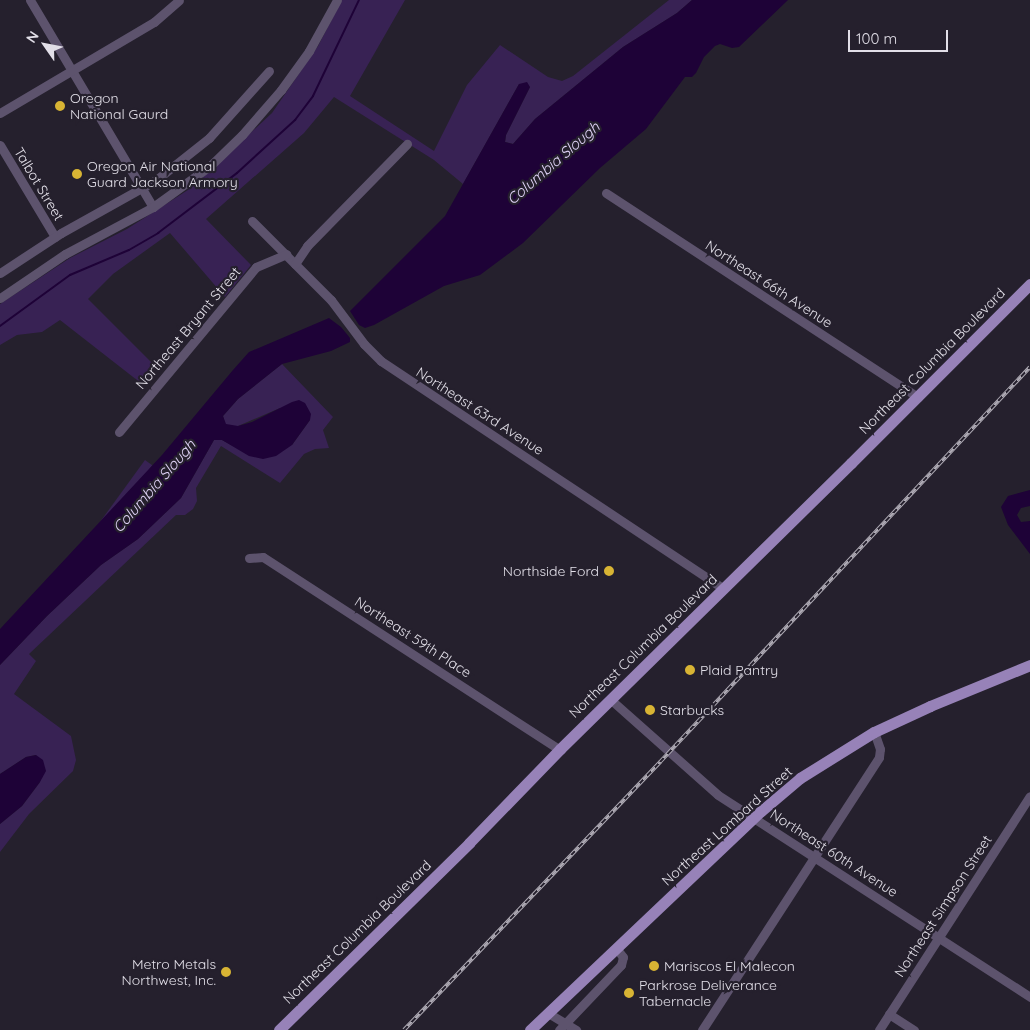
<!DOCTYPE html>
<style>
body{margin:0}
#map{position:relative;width:1030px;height:1030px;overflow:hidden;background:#25202d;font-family:Quicksand,sans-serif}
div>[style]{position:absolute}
.green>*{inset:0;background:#382254;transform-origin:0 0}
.water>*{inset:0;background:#1e0237}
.stream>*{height:2px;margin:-1px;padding:0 1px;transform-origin:1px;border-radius:1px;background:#1e0237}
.minor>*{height:9px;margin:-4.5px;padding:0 4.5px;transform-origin:4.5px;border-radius:4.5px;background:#5d536d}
.major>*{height:11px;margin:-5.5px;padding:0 5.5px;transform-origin:5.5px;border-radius:5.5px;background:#9782b8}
.rail>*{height:4px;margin-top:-2px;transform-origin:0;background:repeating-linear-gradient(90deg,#25202d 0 5.5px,#b0acb6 0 11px);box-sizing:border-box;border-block:1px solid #b0acb6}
.dots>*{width:14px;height:14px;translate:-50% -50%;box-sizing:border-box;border:2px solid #25202d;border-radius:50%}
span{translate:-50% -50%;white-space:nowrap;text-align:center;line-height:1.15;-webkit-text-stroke:4.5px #25202d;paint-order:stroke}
.poi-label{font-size:14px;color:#e2dfe8}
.left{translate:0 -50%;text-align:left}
.right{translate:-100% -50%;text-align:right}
.street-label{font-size:14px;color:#e2dfe8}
.water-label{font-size:15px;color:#e1d4f8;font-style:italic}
.north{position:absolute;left:20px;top:20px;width:50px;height:50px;-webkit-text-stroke:4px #25202d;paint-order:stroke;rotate:303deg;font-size:14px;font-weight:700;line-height:20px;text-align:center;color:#e2dfe8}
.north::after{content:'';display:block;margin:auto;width:18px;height:22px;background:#e2dfe8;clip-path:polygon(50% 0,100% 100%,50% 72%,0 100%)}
.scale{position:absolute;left:848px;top:30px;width:100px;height:22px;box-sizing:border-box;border:2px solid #e2dfe8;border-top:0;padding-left:6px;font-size:15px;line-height:18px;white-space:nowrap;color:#e2dfe8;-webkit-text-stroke:4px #25202d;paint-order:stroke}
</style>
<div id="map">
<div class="green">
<i style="clip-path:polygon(342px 0,405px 0,350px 96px,434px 151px,467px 85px,500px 45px,548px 77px,562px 81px,573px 76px,669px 0,692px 0,677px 13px,623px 47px,535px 119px,513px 144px,505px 142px,506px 135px,530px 87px,519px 84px,463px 184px,434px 160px,334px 97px,304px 133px,206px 219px,251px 265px,225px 297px,170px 233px,113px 274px,88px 299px,156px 367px,142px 384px,60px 320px,42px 332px,17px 335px,0 345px,0 304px,70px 258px,127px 229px,191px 188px,272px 113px,318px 46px)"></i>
<i style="clip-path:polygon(282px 364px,333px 417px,323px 430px,329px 448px,315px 449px,304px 454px,280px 483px,221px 446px,196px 488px,197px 501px,193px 509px,185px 515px,176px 515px,29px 654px,36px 661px,14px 694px,71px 736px,76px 760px,73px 771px,29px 814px,0 852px,0 824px,22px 806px,40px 782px,36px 755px,26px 757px,0 774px,0 665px,47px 616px,101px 565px,138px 539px,181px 498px,214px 440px,222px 440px,233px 446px,292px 445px,310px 420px,280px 408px,238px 426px,232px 427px,225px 424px,223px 416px,238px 399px)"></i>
<i style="left:145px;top:460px;width:9px;height:213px;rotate:36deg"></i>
</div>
<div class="water">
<i style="clip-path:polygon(692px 0,788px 0,739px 47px,732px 48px,720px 44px,715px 46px,704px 57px,696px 73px,692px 77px,685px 77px,646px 129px,600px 168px,523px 243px,480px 275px,444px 286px,374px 325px,365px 328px,359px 325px,350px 311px,445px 216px,519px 84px,527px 82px,530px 87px,506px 135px,505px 142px,513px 144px,535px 119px,623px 47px,677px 13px)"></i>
<i style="clip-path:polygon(329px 318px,341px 327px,350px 338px,350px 342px,331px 351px,282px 364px,238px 399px,223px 416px,226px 424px,238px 426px,252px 422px,292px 402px,299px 400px,305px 403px,311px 414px,310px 420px,292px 445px,276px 456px,263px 459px,249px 456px,222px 440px,214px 440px,181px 498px,138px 539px,101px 565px,47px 616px,0 665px,0 629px,162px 455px,233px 370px,249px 352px)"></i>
<i style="clip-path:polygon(1030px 490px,1030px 506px,1021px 508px,1017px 515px,1021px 522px,1030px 521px,1030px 554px,1008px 525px,1001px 507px,1008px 496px)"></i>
<i style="clip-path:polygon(36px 755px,43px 760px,46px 771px,40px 782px,22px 806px,0 824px,0 774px,26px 757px)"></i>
</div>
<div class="stream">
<i style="left:0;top:326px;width:87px;rotate:-36.1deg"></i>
<i style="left:70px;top:275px;width:64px;rotate:-23deg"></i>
<i style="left:129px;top:250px;width:34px;rotate:-30deg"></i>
<i style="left:158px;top:233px;width:99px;rotate:-37.2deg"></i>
<i style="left:237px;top:173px;width:79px;rotate:-42.4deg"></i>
<i style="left:295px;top:120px;width:30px;rotate:-53deg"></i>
<i style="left:313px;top:96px;width:106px;rotate:-64.4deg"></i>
</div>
<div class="minor">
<i style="left:30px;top:0;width:241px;rotate:59.3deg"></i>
<i style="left:0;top:113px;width:179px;rotate:-30.6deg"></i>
<i style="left:154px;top:22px;width:33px;rotate:-41deg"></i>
<i style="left:0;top:145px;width:107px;rotate:59.1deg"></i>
<i style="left:606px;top:193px;width:373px;rotate:33.2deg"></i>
<i style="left:252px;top:221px;width:112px;rotate:45deg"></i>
<i style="left:331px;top:300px;width:55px;rotate:53.1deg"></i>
<i style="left:364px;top:344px;width:24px;rotate:45deg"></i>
<i style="left:381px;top:361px;width:410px;rotate:33.6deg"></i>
<i style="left:295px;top:264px;width:22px;rotate:-56deg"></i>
<i style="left:307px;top:246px;width:143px;rotate:-45.6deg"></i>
<i style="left:0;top:273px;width:73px;rotate:-33.3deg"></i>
<i style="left:61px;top:233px;width:109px;rotate:-29.2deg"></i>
<i style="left:156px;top:180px;width:68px;rotate:-38.4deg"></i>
<i style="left:209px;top:138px;width:90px;rotate:-48.2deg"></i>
<i style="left:0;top:298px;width:78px;rotate:-34.1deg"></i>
<i style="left:65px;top:254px;width:100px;rotate:-28.1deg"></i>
<i style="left:153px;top:207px;width:72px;rotate:-35.9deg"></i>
<i style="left:211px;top:165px;width:43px;rotate:-44.1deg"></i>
<i style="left:242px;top:135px;width:60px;rotate:-49.1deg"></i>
<i style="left:281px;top:90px;width:48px;rotate:-54.3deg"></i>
<i style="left:309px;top:51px;width:58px;rotate:-61.2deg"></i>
<i style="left:119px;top:432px;width:214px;rotate:-50.3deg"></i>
<i style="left:256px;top:267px;width:33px;rotate:-23deg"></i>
<i style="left:249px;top:558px;width:14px;rotate:-4deg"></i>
<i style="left:263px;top:557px;width:353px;rotate:33deg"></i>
<i style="left:610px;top:699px;width:144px;rotate:41.6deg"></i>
<i style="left:718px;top:795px;width:372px;rotate:32.9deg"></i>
<i style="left:548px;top:1013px;width:33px;rotate:31deg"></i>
<i style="left:889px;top:1014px;width:30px;rotate:33deg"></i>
<i style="left:559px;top:1030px;width:90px;rotate:-46.4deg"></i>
<i style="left:621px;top:965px;width:8px;rotate:-76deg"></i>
<i style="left:623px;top:957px;width:11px;rotate:-128deg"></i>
<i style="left:702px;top:1030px;width:325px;rotate:-57deg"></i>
<i style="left:879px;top:757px;width:8px;rotate:-83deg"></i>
<i style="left:880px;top:749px;width:18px;rotate:-109deg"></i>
<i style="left:879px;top:1030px;width:278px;rotate:-57.2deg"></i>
</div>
<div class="major">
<i style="left:279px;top:1030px;width:267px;rotate:-44.5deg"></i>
<i style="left:469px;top:843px;width:131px;rotate:-45.9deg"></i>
<i style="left:560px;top:749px;width:408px;rotate:-44.5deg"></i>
<i style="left:851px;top:463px;width:253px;rotate:-45deg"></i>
<i style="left:530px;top:1030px;width:318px;rotate:-43.5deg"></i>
<i style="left:761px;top:811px;width:51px;rotate:-40.2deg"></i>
<i style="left:800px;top:778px;width:87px;rotate:-31.9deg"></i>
<i style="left:874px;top:732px;width:62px;rotate:-24.9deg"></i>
<i style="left:930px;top:706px;width:108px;rotate:-22.3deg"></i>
</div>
<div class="rail">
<i style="left:404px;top:1030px;width:371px;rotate:-46.3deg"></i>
<i style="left:660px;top:762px;width:541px;rotate:-46.87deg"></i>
</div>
<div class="dots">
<i style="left:60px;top:106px;background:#d8b434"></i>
<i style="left:77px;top:174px;background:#d8b434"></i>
<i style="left:609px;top:571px;background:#d8b434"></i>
<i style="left:690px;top:670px;background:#d8b434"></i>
<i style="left:650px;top:710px;background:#d8b434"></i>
<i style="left:654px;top:966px;background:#d8b434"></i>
<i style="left:226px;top:972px;background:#d8b434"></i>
<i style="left:629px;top:993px;background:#d8b434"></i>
</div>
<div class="poi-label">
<span class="left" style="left:70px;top:106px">Oregon<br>National Gaurd</span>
<span class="left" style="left:87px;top:174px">Oregon Air National<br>Guard Jackson Armory</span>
<span class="right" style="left:599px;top:571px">Northside Ford</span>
<span class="left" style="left:700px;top:670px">Plaid Pantry</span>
<span class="left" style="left:660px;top:710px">Starbucks</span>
<span class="right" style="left:216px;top:972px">Metro Metals<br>Northwest, Inc.</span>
<span class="left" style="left:664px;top:966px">Mariscos El Malecon</span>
<span class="left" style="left:639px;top:993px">Parkrose Deliverance<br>Tabernacle</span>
</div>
<div class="street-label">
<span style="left:39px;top:184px;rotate:59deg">Talbot Street</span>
<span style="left:769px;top:284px;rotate:33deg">Northeast 66th Avenue</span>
<span style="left:188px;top:328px;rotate:-50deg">Northeast Bryant Street</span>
<span style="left:932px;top:361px;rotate:-45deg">Northeast Columbia Boulevard</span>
<span style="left:480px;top:411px;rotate:33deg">Northeast 63rd Avenue</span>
<span style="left:413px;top:637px;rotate:33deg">Northeast 59th Place</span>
<span style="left:643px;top:646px;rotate:-44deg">Northeast Columbia Boulevard</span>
<span style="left:727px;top:826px;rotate:-42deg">Northeast Lombard Street</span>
<span style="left:834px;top:853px;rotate:33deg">Northeast 60th Avenue</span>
<span style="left:943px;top:906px;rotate:-57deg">Northeast Simpson Street</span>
<span style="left:357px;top:932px;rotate:-44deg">Northeast Columbia Boulevard</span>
</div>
<div class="water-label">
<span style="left:553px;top:163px;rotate:-41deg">Columbia Slough</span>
<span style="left:154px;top:486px;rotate:-49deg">Columbia Slough</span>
</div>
<div class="north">N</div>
<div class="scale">100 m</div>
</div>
